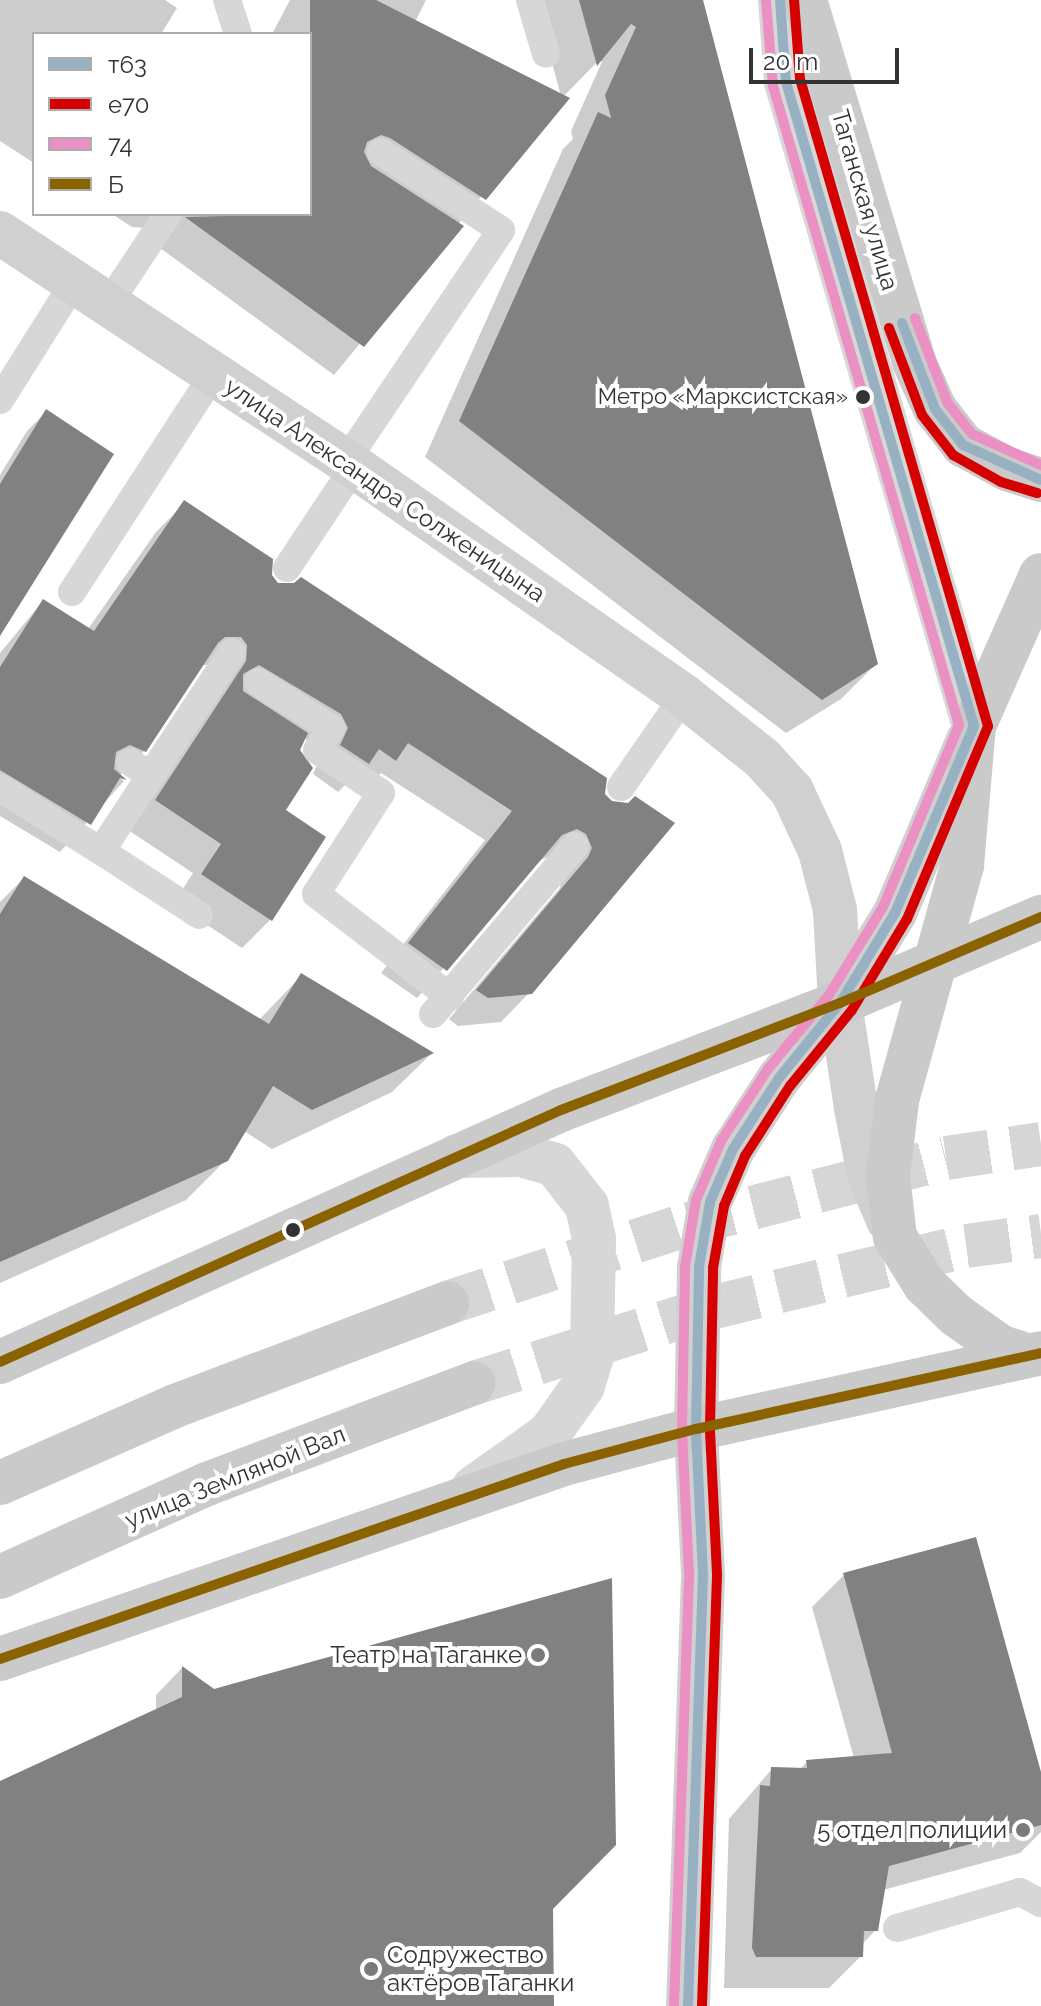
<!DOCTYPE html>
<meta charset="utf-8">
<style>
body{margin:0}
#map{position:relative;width:1041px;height:2006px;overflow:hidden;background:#fff;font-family:Raleway,sans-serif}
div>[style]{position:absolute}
.shadow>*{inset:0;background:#0003}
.building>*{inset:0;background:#818181}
.primary-tunnel>*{height:44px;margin-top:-22px;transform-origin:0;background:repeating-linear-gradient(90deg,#d6d6d6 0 44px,transparent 0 66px)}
.service>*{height:28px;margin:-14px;padding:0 14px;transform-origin:14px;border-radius:14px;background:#d7d7d7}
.minor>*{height:44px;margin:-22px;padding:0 22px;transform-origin:22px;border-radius:22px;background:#d7d7d7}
.secondary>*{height:44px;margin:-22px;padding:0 22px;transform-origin:22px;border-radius:22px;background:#d0d0d0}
.primary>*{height:44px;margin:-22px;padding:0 22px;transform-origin:22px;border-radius:22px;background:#cacaca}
.bus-1>*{height:10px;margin:-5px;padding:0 5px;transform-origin:5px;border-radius:5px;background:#97b0c2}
.bus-2>*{height:10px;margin:-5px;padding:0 5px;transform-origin:5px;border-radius:5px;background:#d50100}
.bus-3>*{height:10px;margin:-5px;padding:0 5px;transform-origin:5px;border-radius:5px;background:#eb90c2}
.bus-4>*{height:10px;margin:-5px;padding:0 5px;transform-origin:5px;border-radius:5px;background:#8a6200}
.dots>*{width:22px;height:22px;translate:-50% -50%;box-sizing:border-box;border:4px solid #fff;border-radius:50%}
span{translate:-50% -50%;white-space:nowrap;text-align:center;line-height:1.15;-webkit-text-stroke:8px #fff;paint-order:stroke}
.bus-label{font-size:22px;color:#333}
.right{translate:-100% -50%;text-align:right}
.street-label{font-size:24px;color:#333}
.poi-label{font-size:24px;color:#333}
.left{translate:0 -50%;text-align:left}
.legend{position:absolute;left:32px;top:32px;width:280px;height:184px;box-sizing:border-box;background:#fff;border:2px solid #adadad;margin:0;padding:10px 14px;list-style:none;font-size:24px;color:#333}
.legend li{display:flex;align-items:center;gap:16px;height:40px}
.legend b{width:40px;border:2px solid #adadad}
.scale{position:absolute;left:749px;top:48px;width:150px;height:36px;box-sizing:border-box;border:4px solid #333;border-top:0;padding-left:10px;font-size:24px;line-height:28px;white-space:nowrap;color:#333;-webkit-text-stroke:6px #fff;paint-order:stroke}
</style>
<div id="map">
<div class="shadow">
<i style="clip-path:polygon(0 0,165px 0,177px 8px,161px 34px,34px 34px,34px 163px,0 141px)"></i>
<i style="clip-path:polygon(290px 0,426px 0,415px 22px,561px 96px,535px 0,700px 0,876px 664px,841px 699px,786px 733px,425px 457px,563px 149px,573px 139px,571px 131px,602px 62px,599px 60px,563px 97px,334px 375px,156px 245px,148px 228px,132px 227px,112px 214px,310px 214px,310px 34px,272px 34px)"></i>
<i style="clip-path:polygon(46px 412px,0 627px,0 475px,27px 431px)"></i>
<i style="clip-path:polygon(185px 503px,277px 584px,611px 803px,628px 805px,530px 992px,501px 1022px,458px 1026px,449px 1019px,560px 888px,563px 869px,548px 857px,538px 861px,417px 998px,381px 973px,485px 840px,381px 773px,366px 788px,352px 778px,338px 792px,313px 774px,320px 758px,304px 737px,283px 810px,271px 919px,242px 948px,174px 903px,193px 873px,128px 830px,212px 665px,201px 665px,144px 751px,119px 776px,124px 781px,60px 852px,0 816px,0 653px,43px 601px,88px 629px,156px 532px)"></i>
<i style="clip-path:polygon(24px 878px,259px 1020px,302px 975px,431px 1054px,392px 1092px,272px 1149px,244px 1131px,226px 1160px,186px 1200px,0 1283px,0 902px)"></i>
<i style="clip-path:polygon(844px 1575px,1041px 1781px,1041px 1832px,1020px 1853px,883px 1890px,876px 1930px,861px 1945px,861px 1956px,829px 1988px,724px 1988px,729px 1819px,772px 1769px,799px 1770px,807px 1762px,854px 1758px,812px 1607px)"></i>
<i style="clip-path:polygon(182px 1668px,551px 1908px,552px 2006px,0 2006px,0 1783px,156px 1711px,156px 1695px)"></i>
</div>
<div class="building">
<i style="clip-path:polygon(310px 0,376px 0,570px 98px,486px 200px,390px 138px,381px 135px,367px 142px,364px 152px,371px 166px,464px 226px,364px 347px,185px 217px,310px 214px)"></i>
<i style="clip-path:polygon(579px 0,703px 0,878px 664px,822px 700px,459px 421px,598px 112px,611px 118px,605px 95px,636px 27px,631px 24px,597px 66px)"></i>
<i style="clip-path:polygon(46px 409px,114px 454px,0 636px,0 484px)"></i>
<i style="clip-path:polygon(184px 500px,273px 559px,272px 575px,278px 583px,294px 583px,301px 577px,607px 778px,605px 794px,612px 801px,628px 803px,635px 796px,675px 823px,532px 994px,488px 998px,476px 990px,588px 857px,592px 848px,586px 834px,577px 829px,562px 835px,447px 971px,408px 943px,512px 811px,408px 743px,396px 761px,379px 749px,369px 764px,340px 745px,348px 728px,341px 714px,259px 665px,243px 674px,243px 691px,308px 733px,300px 750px,313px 768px,286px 810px,326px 837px,272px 921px,201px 874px,221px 844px,155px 800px,246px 661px,247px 645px,241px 637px,225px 637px,218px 643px,146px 752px,130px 745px,116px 752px,114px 769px,127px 780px,120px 778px,91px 825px,0 770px,0 667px,43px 599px,94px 631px)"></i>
<i style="clip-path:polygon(24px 876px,269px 1024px,301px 973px,434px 1053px,312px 1110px,273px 1086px,228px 1161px,0 1262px,0 914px)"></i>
<i style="clip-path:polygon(976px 1537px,1041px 1772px,1041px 1825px,889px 1866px,878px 1931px,864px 1931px,863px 1957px,756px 1957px,752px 1948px,760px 1785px,770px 1786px,771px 1767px,807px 1768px,806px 1760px,892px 1753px,843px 1573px)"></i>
<i style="clip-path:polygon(612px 1578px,616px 1845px,553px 1909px,554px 2006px,0 2006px,0 1781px,182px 1697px,182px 1666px,214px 1689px)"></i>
</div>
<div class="primary-tunnel">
<i style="left:447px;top:1303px;width:255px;rotate:-18.1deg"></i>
<i style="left:689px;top:1224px;width:265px;rotate:-14.4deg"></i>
<i style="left:946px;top:1158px;width:96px;rotate:-8.4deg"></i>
<i style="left:474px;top:1383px;width:252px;rotate:-17.6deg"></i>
<i style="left:714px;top:1307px;width:259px;rotate:-13.6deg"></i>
<i style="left:966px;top:1246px;width:76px;rotate:-7.6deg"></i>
</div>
<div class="service">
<i style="left:227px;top:0;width:36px;rotate:72deg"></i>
<i style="left:530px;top:0;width:56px;rotate:73.5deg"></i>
<i style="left:109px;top:303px;width:107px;rotate:-56.5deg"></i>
<i style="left:0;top:400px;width:141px;rotate:-57.8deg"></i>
<i style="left:346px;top:461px;width:278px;rotate:-56.1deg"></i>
<i style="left:501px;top:230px;width:143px;rotate:-147deg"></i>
<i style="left:287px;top:568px;width:121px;rotate:-56.4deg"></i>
<i style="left:72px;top:592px;width:261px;rotate:-57deg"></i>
<i style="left:258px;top:682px;width:86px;rotate:32.2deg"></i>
<i style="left:331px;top:728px;width:26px;rotate:122deg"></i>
<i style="left:317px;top:750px;width:77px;rotate:33.9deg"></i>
<i style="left:381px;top:793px;width:120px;rotate:122.8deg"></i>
<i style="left:316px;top:894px;width:169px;rotate:37.5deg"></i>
<i style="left:130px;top:762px;width:25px;rotate:34deg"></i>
<i style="left:621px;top:787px;width:111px;rotate:-55.3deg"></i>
<i style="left:0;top:788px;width:119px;rotate:32deg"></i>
<i style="left:101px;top:851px;width:238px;rotate:-56.6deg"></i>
<i style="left:101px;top:851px;width:117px;rotate:33.1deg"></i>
<i style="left:433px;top:1014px;width:220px;rotate:-49.8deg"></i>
<i style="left:897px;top:1928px;width:128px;rotate:-16.3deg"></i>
<i style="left:1020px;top:1892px;width:24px;rotate:28deg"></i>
</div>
<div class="minor">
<i style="left:780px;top:0;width:82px;rotate:85.8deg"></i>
<i style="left:786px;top:82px;width:671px;rotate:73.73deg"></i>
<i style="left:457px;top:1156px;width:64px;rotate:-0.9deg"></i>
<i style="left:521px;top:1155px;width:35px;rotate:16deg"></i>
<i style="left:555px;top:1165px;width:52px;rotate:52deg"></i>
<i style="left:587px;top:1206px;width:33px;rotate:78deg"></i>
<i style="left:594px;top:1238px;width:118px;rotate:91deg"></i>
<i style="left:592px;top:1356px;width:31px;rotate:107deg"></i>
<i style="left:583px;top:1386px;width:59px;rotate:125.3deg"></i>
<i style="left:549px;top:1434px;width:93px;rotate:144.6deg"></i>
</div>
<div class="secondary">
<i style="left:0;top:233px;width:414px;rotate:33.4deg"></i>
<i style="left:346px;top:461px;width:412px;rotate:34.8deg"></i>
<i style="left:684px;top:696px;width:100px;rotate:38.5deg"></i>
<i style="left:762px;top:758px;width:45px;rotate:47.7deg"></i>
<i style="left:792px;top:791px;width:66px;rotate:65deg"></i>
<i style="left:820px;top:851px;width:61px;rotate:75.7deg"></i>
<i style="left:835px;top:910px;width:93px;rotate:86.9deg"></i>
<i style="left:840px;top:1003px;width:106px;rotate:81.3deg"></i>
<i style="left:856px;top:1108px;width:68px;rotate:79deg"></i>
<i style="left:869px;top:1175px;width:49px;rotate:67.1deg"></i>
<i style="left:688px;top:2006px;width:432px;rotate:-88deg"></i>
<i style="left:703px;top:1574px;width:145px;rotate:-92.8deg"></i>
<i style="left:696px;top:1429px;width:162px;rotate:-88.9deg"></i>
<i style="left:699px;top:1267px;width:66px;rotate:-80.4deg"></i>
<i style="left:710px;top:1202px;width:58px;rotate:-66.5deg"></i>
<i style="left:733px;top:1149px;width:85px;rotate:-57.1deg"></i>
<i style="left:779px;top:1078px;width:97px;rotate:-50.9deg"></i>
<i style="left:840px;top:1003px;width:105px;rotate:-58.6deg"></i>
<i style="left:895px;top:913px;width:188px;rotate:-67.1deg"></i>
</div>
<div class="primary">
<i style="left:805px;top:0;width:378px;rotate:73.2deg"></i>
<i style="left:914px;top:362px;width:51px;rotate:65.9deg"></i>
<i style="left:935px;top:409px;width:46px;rotate:52.1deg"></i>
<i style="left:963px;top:445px;width:50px;rotate:28.6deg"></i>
<i style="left:1007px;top:469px;width:36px;rotate:18deg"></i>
<i style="left:1026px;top:1355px;width:26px;rotate:-162deg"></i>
<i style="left:1001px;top:1347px;width:55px;rotate:-144.6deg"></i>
<i style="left:956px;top:1315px;width:43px;rotate:-135.9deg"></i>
<i style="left:925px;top:1285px;width:57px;rotate:-122deg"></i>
<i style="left:895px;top:1237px;width:61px;rotate:-96.5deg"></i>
<i style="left:888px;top:1176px;width:77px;rotate:-83.2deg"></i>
<i style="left:897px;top:1100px;width:244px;rotate:-74.5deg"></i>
<i style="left:962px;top:865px;width:140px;rotate:-85.1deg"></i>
<i style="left:974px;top:726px;width:165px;rotate:-66.1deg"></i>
<i style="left:0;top:1362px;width:615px;rotate:-24.19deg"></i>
<i style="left:561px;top:1110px;width:299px;rotate:-21deg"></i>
<i style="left:840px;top:1003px;width:219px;rotate:-23.2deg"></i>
<i style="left:0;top:1483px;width:191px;rotate:-23.7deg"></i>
<i style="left:175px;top:1406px;width:291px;rotate:-20.7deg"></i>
<i style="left:0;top:1577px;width:227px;rotate:-24.2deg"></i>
<i style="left:207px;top:1484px;width:285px;rotate:-20.7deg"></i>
<i style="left:0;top:1659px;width:597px;rotate:-19.07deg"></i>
<i style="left:564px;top:1464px;width:137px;rotate:-14.9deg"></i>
<i style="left:696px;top:1429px;width:353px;rotate:-12.4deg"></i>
</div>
<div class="bus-1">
<i style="left:902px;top:323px;width:92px;rotate:69deg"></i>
<i style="left:935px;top:409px;width:46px;rotate:52.1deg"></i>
<i style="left:963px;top:445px;width:85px;rotate:24.2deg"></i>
<i style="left:688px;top:2006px;width:432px;rotate:-88deg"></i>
<i style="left:703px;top:1574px;width:145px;rotate:-92.8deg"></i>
<i style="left:696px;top:1429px;width:162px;rotate:-88.9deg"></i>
<i style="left:699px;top:1267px;width:66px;rotate:-80.4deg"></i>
<i style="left:710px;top:1202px;width:58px;rotate:-66.5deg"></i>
<i style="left:733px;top:1149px;width:85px;rotate:-57.1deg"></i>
<i style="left:779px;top:1078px;width:97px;rotate:-50.9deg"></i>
<i style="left:840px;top:1003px;width:105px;rotate:-58.6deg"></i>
<i style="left:895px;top:913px;width:203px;rotate:-67.1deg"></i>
<i style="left:974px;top:726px;width:671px;rotate:-106.27deg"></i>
<i style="left:786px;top:82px;width:82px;rotate:-94.2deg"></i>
</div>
<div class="bus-2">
<i style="left:889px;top:328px;width:93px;rotate:69.2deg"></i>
<i style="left:922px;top:415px;width:51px;rotate:52.2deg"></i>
<i style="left:953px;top:455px;width:55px;rotate:29.4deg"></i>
<i style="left:1001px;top:482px;width:38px;rotate:17deg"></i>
<i style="left:702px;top:2006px;width:432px;rotate:-88deg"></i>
<i style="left:717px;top:1574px;width:145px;rotate:-92.8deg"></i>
<i style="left:710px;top:1429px;width:161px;rotate:-88.9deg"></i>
<i style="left:713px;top:1268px;width:63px;rotate:-79.9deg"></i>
<i style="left:724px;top:1206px;width:54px;rotate:-67.2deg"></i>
<i style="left:745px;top:1156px;width:83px;rotate:-57.3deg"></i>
<i style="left:790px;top:1086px;width:98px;rotate:-50.8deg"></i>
<i style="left:852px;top:1010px;width:106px;rotate:-58.9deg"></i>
<i style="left:907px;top:919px;width:209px;rotate:-67.2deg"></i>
<i style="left:988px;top:726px;width:674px;rotate:-106.2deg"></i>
<i style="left:800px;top:79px;width:79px;rotate:-94.3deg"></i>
</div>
<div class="bus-3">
<i style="left:915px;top:318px;width:90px;rotate:69.1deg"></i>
<i style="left:947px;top:402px;width:41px;rotate:52deg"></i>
<i style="left:972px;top:434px;width:76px;rotate:24.2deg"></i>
<i style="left:674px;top:2006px;width:432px;rotate:-88deg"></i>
<i style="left:689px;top:1574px;width:145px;rotate:-92.8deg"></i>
<i style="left:682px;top:1429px;width:162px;rotate:-88.9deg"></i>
<i style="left:685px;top:1267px;width:68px;rotate:-80.7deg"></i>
<i style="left:696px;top:1200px;width:64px;rotate:-67deg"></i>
<i style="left:721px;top:1141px;width:86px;rotate:-56.9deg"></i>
<i style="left:768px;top:1069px;width:96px;rotate:-50.5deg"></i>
<i style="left:829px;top:995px;width:103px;rotate:-58.5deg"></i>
<i style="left:883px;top:907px;width:197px;rotate:-67.3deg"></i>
<i style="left:959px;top:725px;width:666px;rotate:-106.23deg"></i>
<i style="left:773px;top:86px;width:85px;rotate:-94.7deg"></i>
</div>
<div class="bus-4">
<i style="left:0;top:1362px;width:615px;rotate:-24.19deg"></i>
<i style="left:561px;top:1110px;width:299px;rotate:-21deg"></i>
<i style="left:840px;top:1003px;width:219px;rotate:-23.2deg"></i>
<i style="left:0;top:1659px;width:597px;rotate:-19.07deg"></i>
<i style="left:564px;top:1464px;width:137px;rotate:-14.9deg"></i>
<i style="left:696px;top:1429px;width:353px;rotate:-12.4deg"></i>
</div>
<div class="dots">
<i style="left:863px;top:397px;background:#333"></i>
<i style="left:293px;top:1230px;background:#333"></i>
<i style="left:538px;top:1655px;background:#7a7a7a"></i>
<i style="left:1023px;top:1830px;background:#7a7a7a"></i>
<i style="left:371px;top:1969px;background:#7a7a7a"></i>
</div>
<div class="bus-label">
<span class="right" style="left:848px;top:397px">Метро «Марксистская»</span>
</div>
<div class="street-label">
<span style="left:865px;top:200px;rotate:74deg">Таганская улица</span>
<span style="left:385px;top:490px;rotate:34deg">улица Александра Солженицына</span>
<span style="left:235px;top:1477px;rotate:-22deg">улица Земляной Вал</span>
</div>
<div class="poi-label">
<span class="right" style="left:522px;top:1655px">Театр на Таганке</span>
<span class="right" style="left:1007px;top:1830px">5 отдел полиции</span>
<span class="left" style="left:387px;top:1969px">Содружество<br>актёров Таганки</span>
</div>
<ul class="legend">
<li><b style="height:10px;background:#97b0c2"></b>т63</li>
<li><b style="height:10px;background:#d50100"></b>е70</li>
<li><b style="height:10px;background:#eb90c2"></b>74</li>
<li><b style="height:10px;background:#8a6200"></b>Б</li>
</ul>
<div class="scale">20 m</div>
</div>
